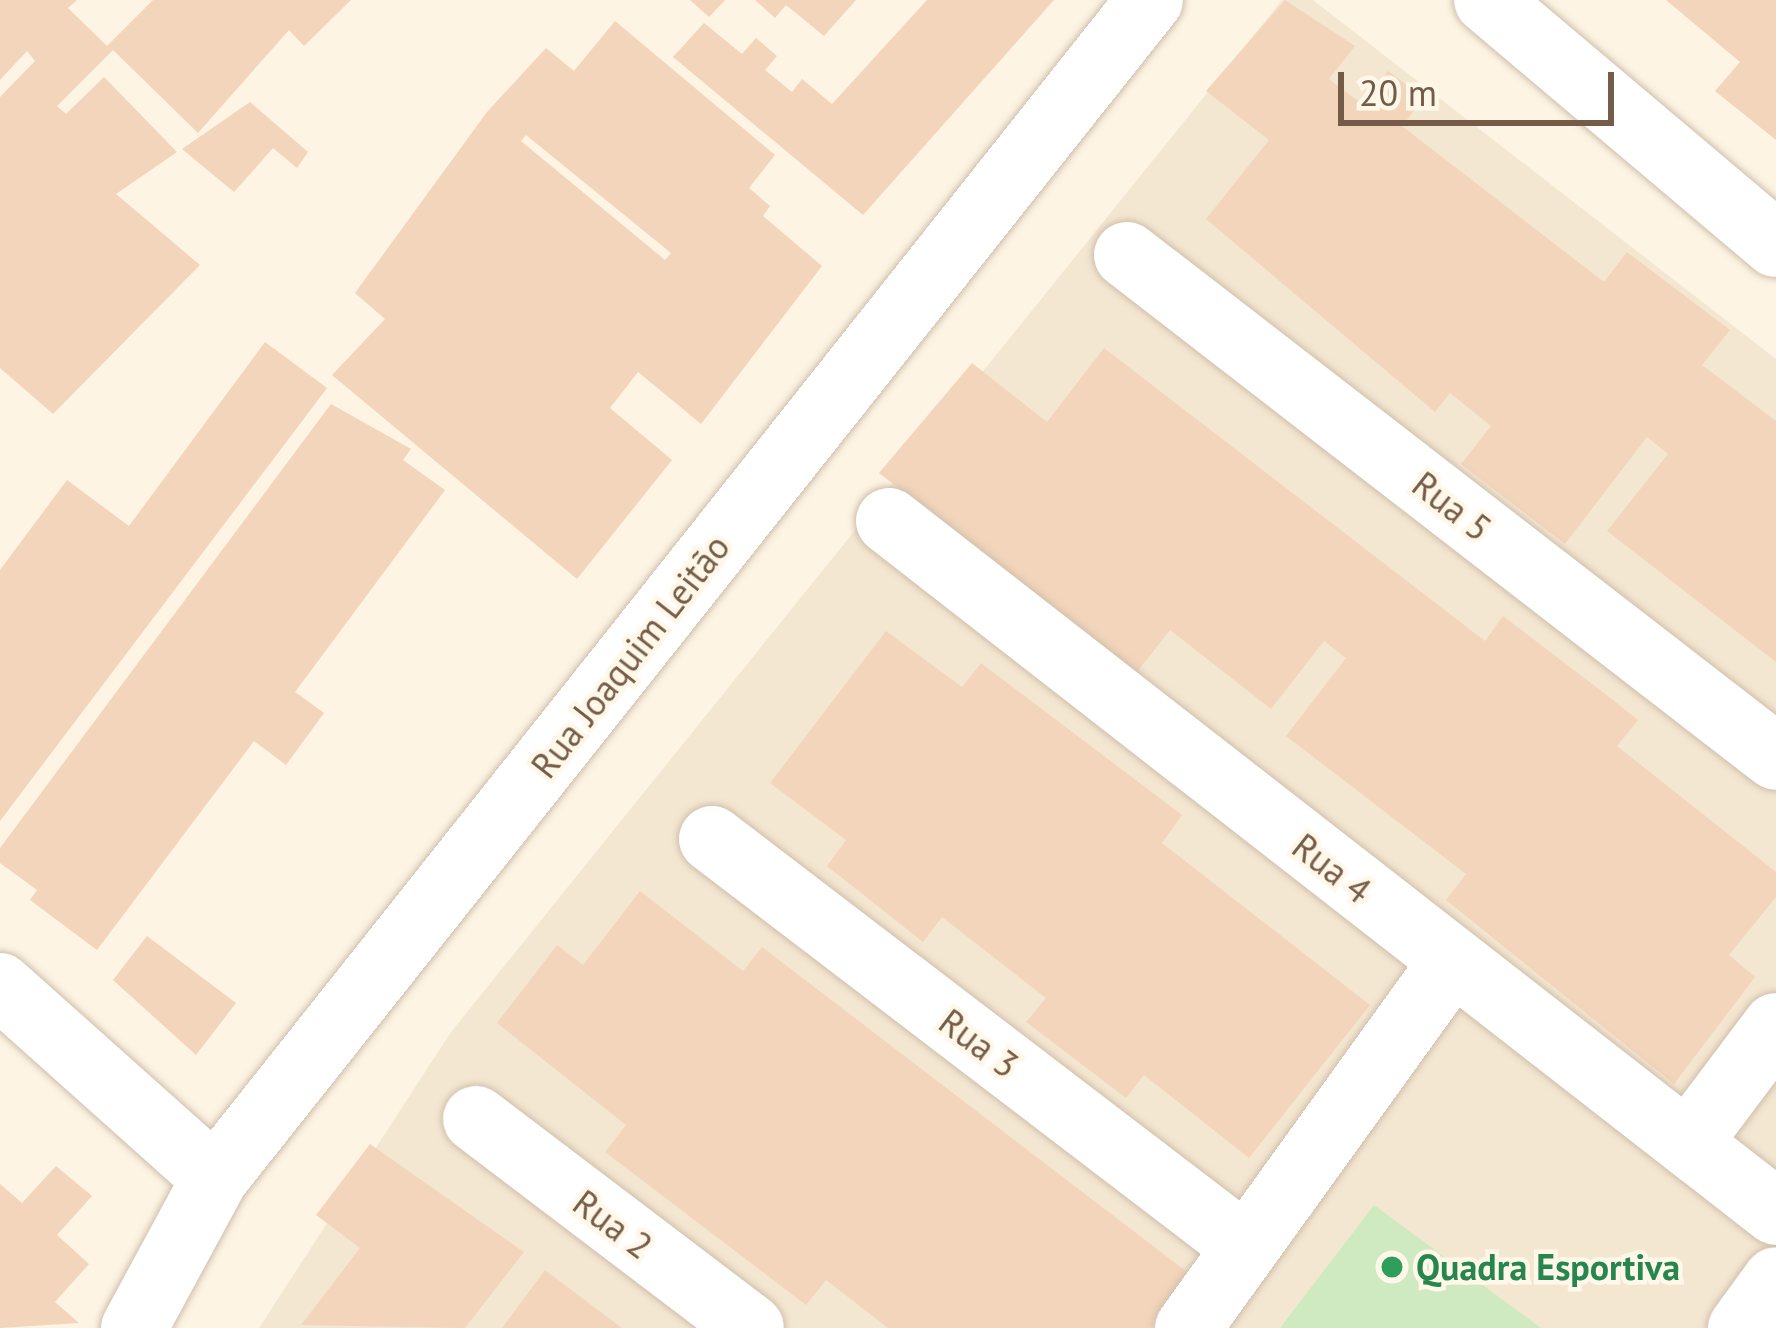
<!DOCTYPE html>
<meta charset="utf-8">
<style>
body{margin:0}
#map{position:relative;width:1776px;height:1328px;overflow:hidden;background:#fdf4e3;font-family:"PT Sans",sans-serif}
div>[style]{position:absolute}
.residential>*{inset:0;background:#f4e7d1}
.green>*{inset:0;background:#cfeac1}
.building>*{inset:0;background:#f2d5ba}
.roads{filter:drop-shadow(0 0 3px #d0bfac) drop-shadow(0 0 3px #d0bfac)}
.minor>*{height:66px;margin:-33px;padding:0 33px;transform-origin:33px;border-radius:33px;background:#fff}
.dots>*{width:33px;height:33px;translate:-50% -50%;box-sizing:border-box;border:6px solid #fff8e9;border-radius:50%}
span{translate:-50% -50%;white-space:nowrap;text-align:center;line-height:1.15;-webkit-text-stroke:9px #fff8e9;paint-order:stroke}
.street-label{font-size:36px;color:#755c48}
.leisure-label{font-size:36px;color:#27864d;font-weight:700}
.left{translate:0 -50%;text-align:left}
.scale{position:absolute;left:1338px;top:72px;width:276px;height:54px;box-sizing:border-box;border:6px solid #755c48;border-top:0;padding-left:15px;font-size:36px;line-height:42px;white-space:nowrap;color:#755c48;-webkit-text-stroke:9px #fff8e9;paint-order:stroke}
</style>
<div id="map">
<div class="residential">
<i style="clip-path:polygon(1282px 0,1313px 0,1776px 359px,1776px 1328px,259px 1328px,451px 1032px)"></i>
</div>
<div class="green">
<i style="clip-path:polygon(1374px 1205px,1541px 1328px,1280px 1328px)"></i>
</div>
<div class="building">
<i style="clip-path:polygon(0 0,77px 0,68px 8px,107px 46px,153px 0,351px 0,304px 46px,289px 30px,198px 133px,113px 50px,57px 106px,66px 114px,104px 77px,177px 152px,116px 194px,200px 265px,53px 414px,0 368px,0 97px,35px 61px,27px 51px,0 80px)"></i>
<i style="clip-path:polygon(690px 0,725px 0,709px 17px)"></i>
<i style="clip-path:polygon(755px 0,856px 0,824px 36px,786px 5px,775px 18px)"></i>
<i style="clip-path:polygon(927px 0,1054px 0,863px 215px,673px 57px,704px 23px,742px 54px,756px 38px,777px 56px,765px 70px,792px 92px,802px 79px,832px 104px)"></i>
<i style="clip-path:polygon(1285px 0,1355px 46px,1329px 79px,1362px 104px,1388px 71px,1424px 98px,1402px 126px,1604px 282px,1627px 252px,1730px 330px,1702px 365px,1776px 421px,1776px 662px,1607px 531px,1668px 454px,1647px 437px,1565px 544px,1461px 464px,1491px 426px,1450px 393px,1435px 412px,1206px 219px,1269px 140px,1206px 91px)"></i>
<i style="clip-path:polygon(1666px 0,1776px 0,1776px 140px,1715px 91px,1740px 62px)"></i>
<i style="clip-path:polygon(evenodd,615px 21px,775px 155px,749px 188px,770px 206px,763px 216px,822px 266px,701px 424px,638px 372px,610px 408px,672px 460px,577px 579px,332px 375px,385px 319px,355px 293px,487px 112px,546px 48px,574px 71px,615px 21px,526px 135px,671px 253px,665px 260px,521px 141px,526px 135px)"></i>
<i style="clip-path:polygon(250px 102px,308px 152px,297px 168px,273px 148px,234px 192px,182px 149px)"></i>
<i style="clip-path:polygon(265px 342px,327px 388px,0 821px,0 570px,67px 480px,129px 526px)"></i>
<i style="clip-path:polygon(1104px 348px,1485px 641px,1503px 616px,1604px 693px,1638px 720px,1617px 746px,1776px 872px,1776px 897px,1729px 955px,1755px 977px,1674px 1084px,1446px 900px,1466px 874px,1286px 736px,1346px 658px,1324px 641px,1271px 709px,1170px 630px,1137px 672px,879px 473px,972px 363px,1047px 422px)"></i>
<i style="clip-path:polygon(331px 404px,411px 449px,403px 460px,445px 490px,295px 692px,324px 713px,286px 765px,254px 741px,97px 950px,30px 900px,37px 890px,0 863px,0 848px)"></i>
<i style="clip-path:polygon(886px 631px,962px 687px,981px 663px,1182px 815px,1162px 843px,1370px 1005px,1249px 1158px,1144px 1075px,1126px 1098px,1026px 1022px,1046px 998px,942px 917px,923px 942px,827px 866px,846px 840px,770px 783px)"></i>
<i style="clip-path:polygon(640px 891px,743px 971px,762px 947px,1191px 1275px,1151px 1328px,888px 1328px,826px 1280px,806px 1305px,605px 1152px,626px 1125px,497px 1023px,557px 945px,583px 965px)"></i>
<i style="clip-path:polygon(147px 936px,236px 1003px,196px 1055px,113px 980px)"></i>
<i style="clip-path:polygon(370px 1144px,524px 1252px,465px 1328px,301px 1325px,360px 1248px,316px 1215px)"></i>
<i style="clip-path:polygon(56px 1166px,92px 1196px,57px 1235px,89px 1264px,55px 1302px,79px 1323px,0 1328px,0 1184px,22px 1203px)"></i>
<i style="clip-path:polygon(545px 1270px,622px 1328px,502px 1328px)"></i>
</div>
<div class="roads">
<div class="minor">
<i style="left:1487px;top:0;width:378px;rotate:40.2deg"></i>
<i style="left:1127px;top:255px;width:820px;rotate:37.72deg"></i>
<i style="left:889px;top:521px;width:1124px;rotate:37.92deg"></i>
<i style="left:712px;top:839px;width:672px;rotate:37.38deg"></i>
<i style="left:0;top:986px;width:288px;rotate:41.8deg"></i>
<i style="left:476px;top:1119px;width:345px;rotate:37.2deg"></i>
<i style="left:1688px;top:1143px;width:146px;rotate:-53.1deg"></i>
<i style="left:134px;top:1328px;width:170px;rotate:-61.6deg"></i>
<i style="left:215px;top:1178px;width:1504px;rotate:-51.56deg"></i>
<i style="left:1188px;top:1328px;width:451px;rotate:-54.2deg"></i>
<i style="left:1741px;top:1328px;width:59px;rotate:-53.9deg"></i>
</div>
</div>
<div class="dots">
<i style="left:1392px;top:1267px;background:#2e9e5b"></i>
</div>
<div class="street-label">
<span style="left:1452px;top:506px;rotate:38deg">Rua 5</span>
<span style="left:630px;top:656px;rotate:-52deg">Rua Joaquim Leitão</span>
<span style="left:1332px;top:868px;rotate:38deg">Rua 4</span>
<span style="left:979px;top:1043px;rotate:37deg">Rua 3</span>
<span style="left:613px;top:1224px;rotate:37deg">Rua 2</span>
</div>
<div class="leisure-label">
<span class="left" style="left:1416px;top:1267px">Quadra Esportiva</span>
</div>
<div class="scale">20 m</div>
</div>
